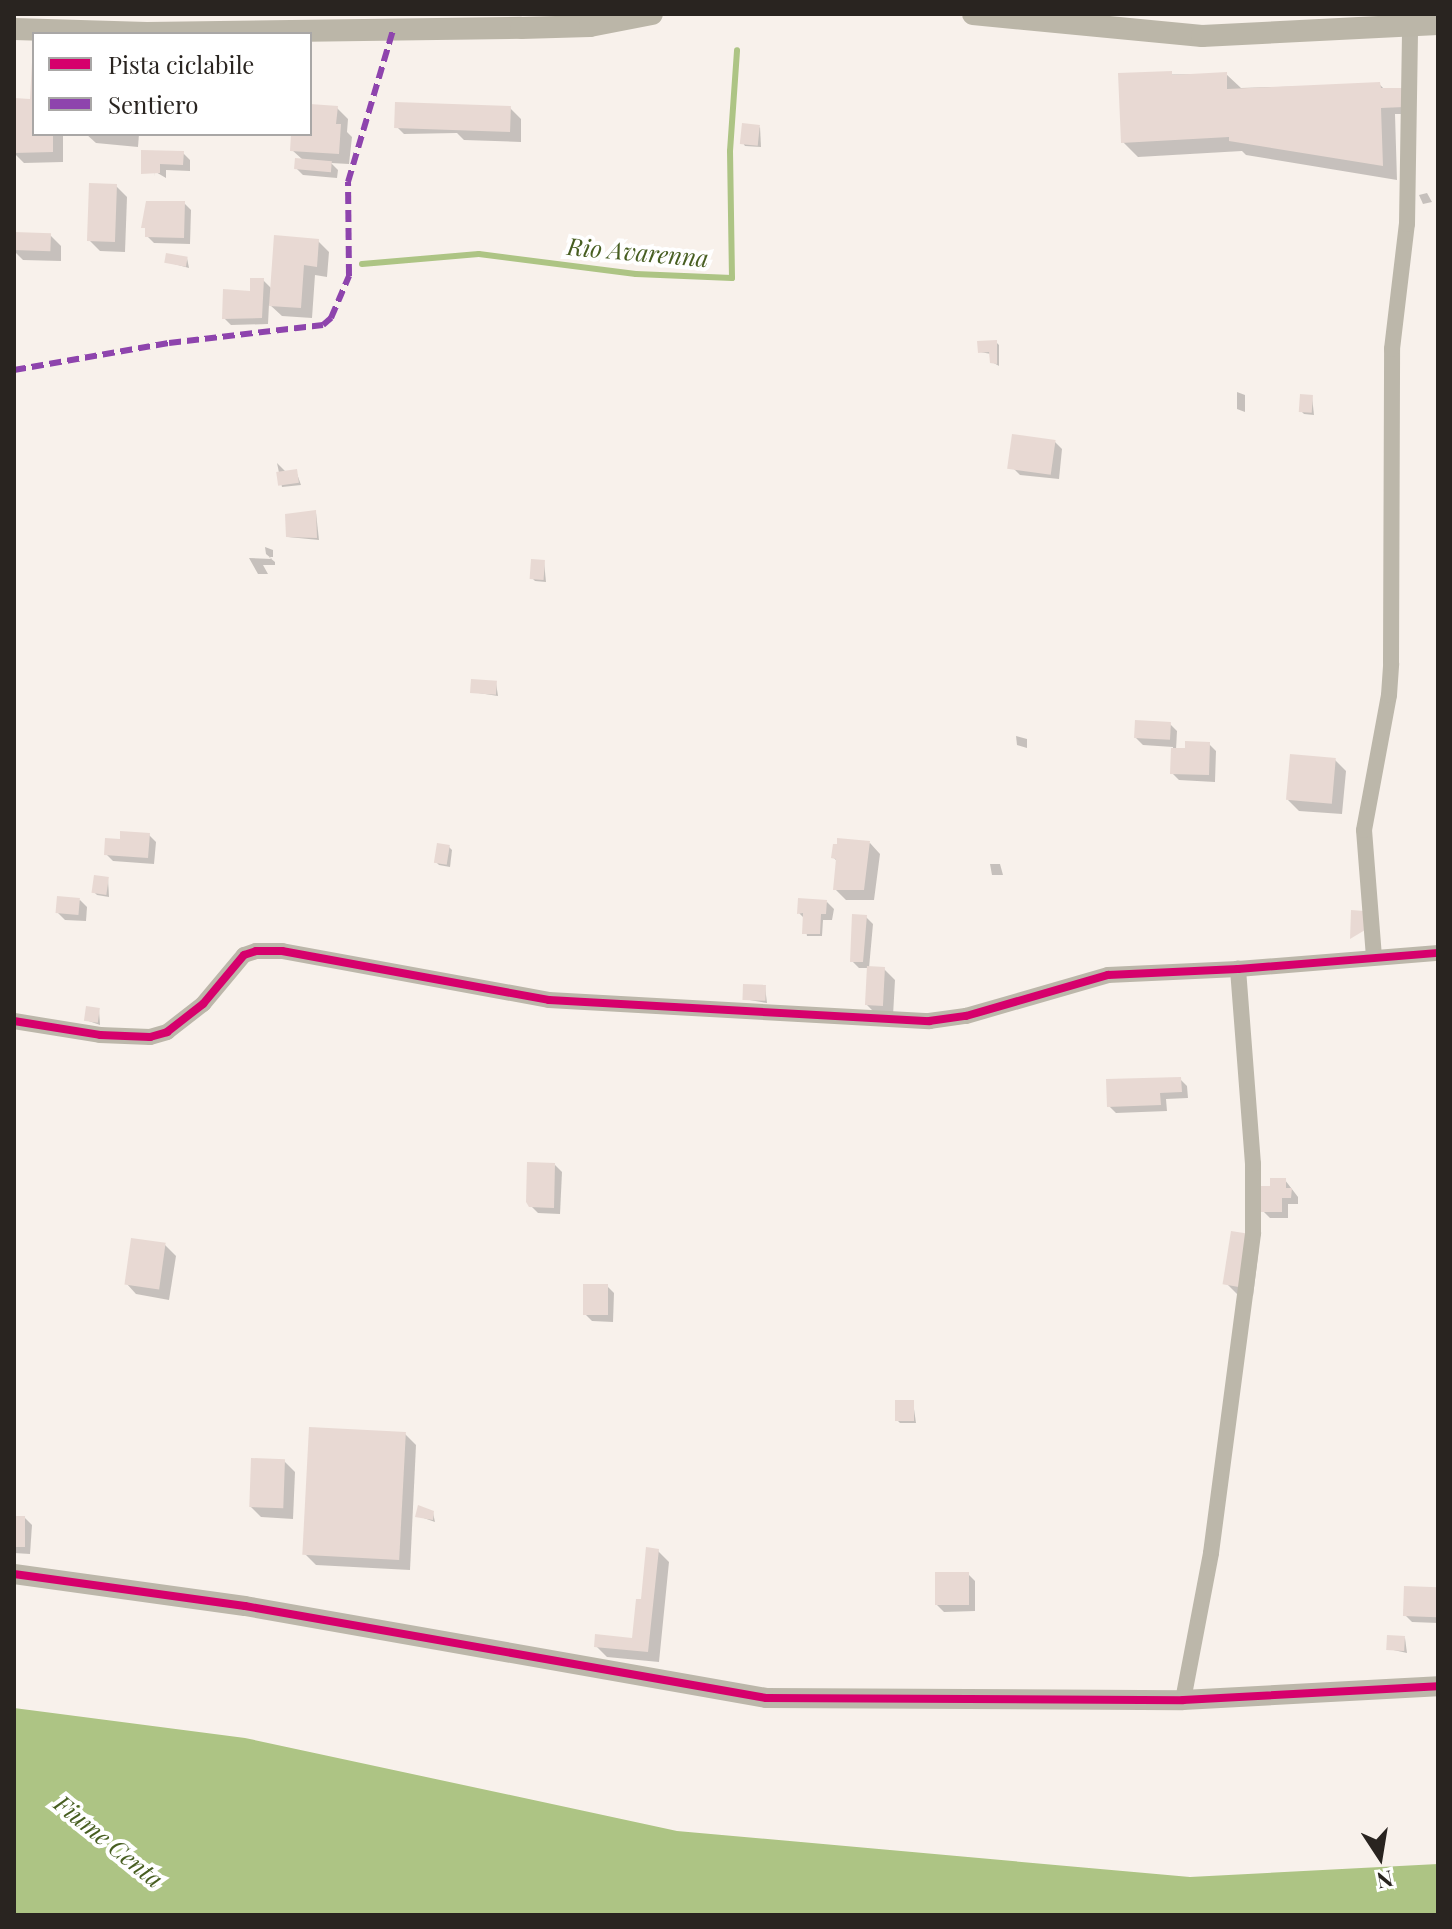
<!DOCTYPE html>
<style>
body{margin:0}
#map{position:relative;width:1452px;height:1929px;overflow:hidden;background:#f8f1eb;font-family:"Playfair Display",serif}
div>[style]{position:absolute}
.water>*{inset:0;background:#adc484}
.shadow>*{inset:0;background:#0003}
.stream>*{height:6px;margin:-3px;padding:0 3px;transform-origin:3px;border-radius:3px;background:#adc484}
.building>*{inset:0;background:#e8d9d3;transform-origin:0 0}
.minor>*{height:16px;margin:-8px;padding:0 8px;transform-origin:8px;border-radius:8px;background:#bcb7aa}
.tertiary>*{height:20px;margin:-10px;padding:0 10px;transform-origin:10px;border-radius:10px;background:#bcb7aa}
.secondary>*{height:22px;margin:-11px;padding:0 11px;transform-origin:11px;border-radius:11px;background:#bbb6a8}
.quiet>*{height:6px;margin-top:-3px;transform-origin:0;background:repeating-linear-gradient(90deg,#8e44ad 0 12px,transparent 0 18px)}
.cycleway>*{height:8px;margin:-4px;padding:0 4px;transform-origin:4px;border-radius:4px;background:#d6006c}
span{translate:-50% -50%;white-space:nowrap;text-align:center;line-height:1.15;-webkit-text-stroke:8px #fff;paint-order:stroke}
.water-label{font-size:24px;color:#475e21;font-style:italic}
.frame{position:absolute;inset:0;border:16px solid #292420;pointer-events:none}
.legend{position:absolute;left:32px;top:32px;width:280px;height:104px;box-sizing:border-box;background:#fff;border:2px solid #a9a7a6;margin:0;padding:10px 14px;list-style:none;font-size:24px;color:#292420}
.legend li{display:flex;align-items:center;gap:16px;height:40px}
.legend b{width:40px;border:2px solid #a9a7a6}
.north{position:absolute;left:1340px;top:1817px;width:80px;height:80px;-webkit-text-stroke:6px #fff;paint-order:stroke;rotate:168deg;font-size:22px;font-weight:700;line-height:32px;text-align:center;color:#292420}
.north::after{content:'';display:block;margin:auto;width:28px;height:36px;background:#292420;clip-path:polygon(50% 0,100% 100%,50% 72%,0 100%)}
</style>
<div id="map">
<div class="water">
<i style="clip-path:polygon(14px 1708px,245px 1738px,677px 1831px,1190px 1877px,1438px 1864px,1438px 1915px,14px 1915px)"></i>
</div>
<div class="shadow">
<i style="clip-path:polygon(34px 54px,34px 134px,63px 134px,63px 162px,24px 163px,14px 153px,14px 100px,32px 101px)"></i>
<i style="clip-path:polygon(1226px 74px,1241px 88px,1379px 84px,1410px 114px,1395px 114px,1397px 180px,1246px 155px,1242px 151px,1138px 157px,1123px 142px,1120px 75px)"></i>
<i style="clip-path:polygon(310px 106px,337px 108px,348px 119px,347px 132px,352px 137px,349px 164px,331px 163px,338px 170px,337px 178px,303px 175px,296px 168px,303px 160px,292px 150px,295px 134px,310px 134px)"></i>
<i style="clip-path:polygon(510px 108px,521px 119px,521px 142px,464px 140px,457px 133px,404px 134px,397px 127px)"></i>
<i style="clip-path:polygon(760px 127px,761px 147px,745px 146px,743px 143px)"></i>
<i style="clip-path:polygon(86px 134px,139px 134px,138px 147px,96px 143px)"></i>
<i style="clip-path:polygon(155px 153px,183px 153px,190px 160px,190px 171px,166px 170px,166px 178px,154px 171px,154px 177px)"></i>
<i style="clip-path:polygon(116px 186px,127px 197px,125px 252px,100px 251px,89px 240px)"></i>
<i style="clip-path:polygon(1427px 193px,1432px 202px,1423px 204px,1419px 195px)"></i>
<i style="clip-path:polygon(184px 203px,191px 210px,190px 244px,154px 243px,147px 236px)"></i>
<i style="clip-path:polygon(14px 234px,50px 235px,61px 246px,61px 261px,23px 260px,14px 251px)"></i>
<i style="clip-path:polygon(318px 241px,329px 252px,327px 277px,315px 275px,312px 318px,282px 316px,269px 304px,268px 324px,231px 325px,224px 318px,263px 280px,272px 289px)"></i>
<i style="clip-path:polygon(187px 258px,189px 268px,167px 262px)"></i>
<i style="clip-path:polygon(996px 342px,999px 345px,999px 366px,992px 362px,991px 354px,980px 352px)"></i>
<i style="clip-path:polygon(1237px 392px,1245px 395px,1245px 412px,1237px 409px)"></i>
<i style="clip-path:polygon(1312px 397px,1314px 415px,1304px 414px,1301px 411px)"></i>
<i style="clip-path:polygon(1055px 442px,1062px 449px,1059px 479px,1020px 475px,1013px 468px)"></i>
<i style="clip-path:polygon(277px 463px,286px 472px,296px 471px,301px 485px,282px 487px)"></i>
<i style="clip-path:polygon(316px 513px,319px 540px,288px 537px)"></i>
<i style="clip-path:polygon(265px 547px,273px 550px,273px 557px,269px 557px,275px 562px,275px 565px,263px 565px,268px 574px,258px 574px,249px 558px,272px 559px,266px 554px)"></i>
<i style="clip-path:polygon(544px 562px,546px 582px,535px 581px,532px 578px)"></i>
<i style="clip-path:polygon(496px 683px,498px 696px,472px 692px)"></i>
<i style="clip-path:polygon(1170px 724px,1177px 731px,1176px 750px,1209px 744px,1216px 751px,1215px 782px,1179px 780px,1172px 773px,1173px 747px,1143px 745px,1136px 738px)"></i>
<i style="clip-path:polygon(1016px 736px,1027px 739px,1027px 748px,1017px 745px)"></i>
<i style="clip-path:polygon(1335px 760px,1346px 771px,1342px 814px,1299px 811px,1288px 800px)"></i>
<i style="clip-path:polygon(149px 835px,156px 842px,154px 864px,113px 861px,106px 854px,121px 841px)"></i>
<i style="clip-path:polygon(870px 843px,880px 854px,874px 900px,846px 900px,835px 889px,838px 862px,833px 857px)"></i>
<i style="clip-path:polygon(449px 847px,452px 850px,450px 867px,439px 865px,436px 862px)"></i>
<i style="clip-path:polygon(990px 864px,1000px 864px,1003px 875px,992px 875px)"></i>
<i style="clip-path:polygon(108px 879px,109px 897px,97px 895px,94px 892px)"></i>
<i style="clip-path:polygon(80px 900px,87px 907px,86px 921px,65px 920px,58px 913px)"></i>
<i style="clip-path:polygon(827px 902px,834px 909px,832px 920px,823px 920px,822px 936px,807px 936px,804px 918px,799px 913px)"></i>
<i style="clip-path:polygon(866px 917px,873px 924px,869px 968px,884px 969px,895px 980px,893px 1016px,878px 1016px,867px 1005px,869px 968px,859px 968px,852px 961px)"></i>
<i style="clip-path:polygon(765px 987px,767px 1003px,744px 999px)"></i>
<i style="clip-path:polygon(99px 1010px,100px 1025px,86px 1020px)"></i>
<i style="clip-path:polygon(1180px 1079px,1187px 1086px,1188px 1098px,1166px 1099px,1167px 1111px,1116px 1113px,1109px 1106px)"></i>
<i style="clip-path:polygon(555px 1165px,562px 1172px,560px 1214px,538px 1213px,531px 1206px)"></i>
<i style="clip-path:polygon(1285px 1180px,1298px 1197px,1298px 1204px,1288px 1204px,1288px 1218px,1270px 1218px,1263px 1211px,1272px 1188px)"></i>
<i style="clip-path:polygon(165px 1245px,176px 1256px,169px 1300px,136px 1294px,126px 1283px)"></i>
<i style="clip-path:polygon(1259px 1247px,1253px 1296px,1238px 1295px,1227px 1284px)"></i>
<i style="clip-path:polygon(607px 1286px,614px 1293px,613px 1322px,592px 1321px,585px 1314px)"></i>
<i style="clip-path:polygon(913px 1402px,916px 1423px,900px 1423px,897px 1420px)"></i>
<i style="clip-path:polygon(405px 1434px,416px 1445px,410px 1570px,316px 1565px,305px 1554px)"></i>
<i style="clip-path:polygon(284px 1461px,295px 1472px,293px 1519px,261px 1517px,250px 1506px)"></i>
<i style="clip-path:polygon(433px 1513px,435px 1522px,418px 1516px)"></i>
<i style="clip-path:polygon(14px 1518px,25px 1518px,32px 1525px,30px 1554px,14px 1553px)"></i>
<i style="clip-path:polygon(658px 1551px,669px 1562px,659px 1662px,607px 1657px,596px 1646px,634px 1640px)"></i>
<i style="clip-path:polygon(968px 1574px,975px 1581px,975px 1611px,944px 1612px,937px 1605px)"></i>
<i style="clip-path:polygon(1438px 1589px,1438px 1623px,1412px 1622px,1405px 1615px)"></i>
<i style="clip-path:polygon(1405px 1638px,1407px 1653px,1389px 1649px)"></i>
</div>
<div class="stream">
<i style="left:362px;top:264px;width:117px;rotate:-4.9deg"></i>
<i style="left:479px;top:254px;width:158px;rotate:7.3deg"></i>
<i style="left:636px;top:274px;width:96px;rotate:2.4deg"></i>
<i style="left:732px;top:278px;width:127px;rotate:-90.9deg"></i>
<i style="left:730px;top:151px;width:101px;rotate:-86deg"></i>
</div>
<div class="building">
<i style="clip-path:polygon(32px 62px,34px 134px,53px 134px,53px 152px,14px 153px,14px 98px,30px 99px)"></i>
<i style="clip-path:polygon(1172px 71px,1172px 75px,1227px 72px,1227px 89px,1380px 82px,1381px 88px,1404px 88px,1404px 107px,1381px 108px,1383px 166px,1229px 141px,1229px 137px,1121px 143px,1118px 73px)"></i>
<i style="left:395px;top:102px;width:116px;height:26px;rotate:2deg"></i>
<i style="clip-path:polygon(310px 104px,338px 106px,336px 124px,341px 124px,339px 154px,290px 151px,291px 134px,310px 134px)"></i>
<i style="left:742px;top:123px;width:18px;height:21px;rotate:6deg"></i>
<i style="clip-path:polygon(141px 150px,184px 151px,183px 165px,160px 164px,160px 173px,141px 174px)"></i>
<i style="left:295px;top:158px;width:37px;height:11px;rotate:5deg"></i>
<i style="left:89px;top:183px;width:28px;height:58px;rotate:2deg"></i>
<i style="clip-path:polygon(146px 201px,185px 201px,184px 238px,145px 237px,145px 228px,141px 228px)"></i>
<i style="left:14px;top:232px;width:37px;height:18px;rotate:2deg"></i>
<i style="clip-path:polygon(274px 235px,319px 239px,317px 267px,304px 265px,301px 308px,269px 306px)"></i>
<i style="left:166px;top:253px;width:22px;height:10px;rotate:10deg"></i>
<i style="clip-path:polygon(250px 278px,264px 278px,262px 318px,222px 319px,223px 289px,250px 291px)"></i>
<i style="clip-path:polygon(997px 340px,997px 364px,990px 363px,989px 352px,978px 353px,977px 341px)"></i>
<i style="left:1300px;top:394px;width:13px;height:18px;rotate:4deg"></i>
<i style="left:1012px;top:434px;width:44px;height:35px;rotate:8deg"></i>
<i style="left:297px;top:469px;width:14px;height:21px;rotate:82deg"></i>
<i style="clip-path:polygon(316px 510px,317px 538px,286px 537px,285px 514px)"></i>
<i style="left:531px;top:559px;width:14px;height:20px;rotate:4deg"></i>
<i style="left:471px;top:679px;width:26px;height:14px;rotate:4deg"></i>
<i style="left:1135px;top:720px;width:36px;height:18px;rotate:3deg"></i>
<i style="clip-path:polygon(1185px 741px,1210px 742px,1209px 775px,1170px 774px,1171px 748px,1185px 748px)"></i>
<i style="left:1290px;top:754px;width:46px;height:46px;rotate:5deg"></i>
<i style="clip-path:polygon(120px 831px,150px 833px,148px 858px,104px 855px,105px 838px,120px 839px)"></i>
<i style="clip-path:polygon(837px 838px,870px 841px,864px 890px,833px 890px,836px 859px,831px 858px,833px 844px,837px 844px)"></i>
<i style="left:437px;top:843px;width:13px;height:20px;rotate:9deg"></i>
<i style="left:94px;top:875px;width:15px;height:18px;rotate:8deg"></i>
<i style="left:57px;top:896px;width:23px;height:17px;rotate:5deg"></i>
<i style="clip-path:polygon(798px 898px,827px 900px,826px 914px,821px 914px,820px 934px,802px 934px,803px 913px,797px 914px)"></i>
<i style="clip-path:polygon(1351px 910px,1364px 911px,1365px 930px,1350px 939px)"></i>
<i style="clip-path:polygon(852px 914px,867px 915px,863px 962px,850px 962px)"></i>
<i style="left:867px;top:966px;width:18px;height:39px;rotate:3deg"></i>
<i style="left:743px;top:984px;width:23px;height:16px;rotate:2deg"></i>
<i style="left:86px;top:1006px;width:14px;height:15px;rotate:8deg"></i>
<i style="clip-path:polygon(1181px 1077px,1182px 1092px,1160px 1093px,1161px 1105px,1107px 1107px,1106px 1079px)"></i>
<i style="clip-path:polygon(527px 1162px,555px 1163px,554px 1208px,529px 1207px,526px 1202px)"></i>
<i style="clip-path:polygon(1270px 1178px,1286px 1178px,1286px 1188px,1292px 1188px,1291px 1198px,1282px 1198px,1282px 1212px,1261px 1212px,1261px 1186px,1270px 1186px)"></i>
<i style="left:1231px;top:1231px;width:18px;height:54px;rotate:9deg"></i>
<i style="left:131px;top:1238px;width:35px;height:47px;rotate:8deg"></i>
<i style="left:583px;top:1284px;width:25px;height:31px"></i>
<i style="left:895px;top:1400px;width:19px;height:21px"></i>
<i style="left:309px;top:1427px;width:97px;height:128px;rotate:3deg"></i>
<i style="left:251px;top:1458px;width:34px;height:49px;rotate:2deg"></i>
<i style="clip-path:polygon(418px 1505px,434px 1511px,433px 1520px,415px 1517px)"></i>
<i style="left:14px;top:1516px;width:11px;height:31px"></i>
<i style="clip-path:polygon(646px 1547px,659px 1549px,648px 1652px,594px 1647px,595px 1634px,632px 1638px,636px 1599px,641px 1599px)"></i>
<i style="left:969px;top:1572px;width:33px;height:34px;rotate:90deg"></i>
<i style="left:1404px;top:1586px;width:34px;height:30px;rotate:2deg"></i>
<i style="left:1387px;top:1635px;width:18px;height:15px;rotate:3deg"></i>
</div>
<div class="minor">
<i style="left:1374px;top:957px;width:127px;rotate:-94.5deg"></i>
<i style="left:1364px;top:830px;width:137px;rotate:-79.5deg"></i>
<i style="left:1389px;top:695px;width:32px;rotate:-86deg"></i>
<i style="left:1391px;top:663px;width:314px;rotate:-89.8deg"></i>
<i style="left:1392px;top:349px;width:126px;rotate:-83.2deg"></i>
<i style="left:1407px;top:224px;width:198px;rotate:-89.1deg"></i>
<i style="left:14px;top:1021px;width:87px;rotate:9.2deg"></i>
<i style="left:100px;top:1035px;width:50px;rotate:2.3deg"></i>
<i style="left:150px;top:1037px;width:18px;rotate:-16deg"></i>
<i style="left:167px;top:1032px;width:46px;rotate:-37.9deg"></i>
<i style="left:203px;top:1004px;width:64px;rotate:-50.1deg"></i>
<i style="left:244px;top:955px;width:13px;rotate:-18deg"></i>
<i style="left:256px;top:951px;width:26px"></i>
<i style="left:282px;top:951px;width:271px;rotate:10.4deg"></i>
<i style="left:549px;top:1000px;width:381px;rotate:3.2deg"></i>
<i style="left:929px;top:1021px;width:37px;rotate:-8deg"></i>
<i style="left:966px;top:1016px;width:148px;rotate:-16.1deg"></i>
<i style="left:1108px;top:975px;width:130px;rotate:-2.6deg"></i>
<i style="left:1238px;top:969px;width:201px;rotate:-4.6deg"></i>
<i style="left:1183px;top:1700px;width:150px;rotate:-79.2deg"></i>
<i style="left:1211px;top:1553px;width:323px;rotate:-82.5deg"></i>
<i style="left:1253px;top:1233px;width:69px;rotate:-90deg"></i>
<i style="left:1253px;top:1164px;width:196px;rotate:-94.4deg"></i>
</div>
<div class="tertiary">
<i style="left:14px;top:1574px;width:233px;rotate:7.9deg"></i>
<i style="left:245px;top:1606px;width:529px;rotate:10.01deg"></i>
<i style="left:766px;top:1698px;width:417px;rotate:0.3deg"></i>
<i style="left:1183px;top:1700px;width:255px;rotate:-3.1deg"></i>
</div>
<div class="secondary">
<i style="left:973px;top:14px;width:230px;rotate:5.5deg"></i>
<i style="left:1202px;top:36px;width:236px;rotate:-2.9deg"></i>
<i style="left:14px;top:29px;width:133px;rotate:1.7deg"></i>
<i style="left:147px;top:33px;width:374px;rotate:-0.8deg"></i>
<i style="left:521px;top:28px;width:69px;rotate:-1.7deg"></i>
<i style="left:590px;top:26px;width:63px;rotate:-11deg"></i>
</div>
<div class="quiet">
<i style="left:14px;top:370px;width:157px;rotate:-9.9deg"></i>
<i style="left:169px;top:343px;width:155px;rotate:-6.7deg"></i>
<i style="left:323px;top:325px;width:11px;rotate:-41deg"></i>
<i style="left:331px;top:318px;width:46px;rotate:-66.8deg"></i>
<i style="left:349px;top:276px;width:94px;rotate:-90.6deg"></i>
<i style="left:348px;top:182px;width:159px;rotate:-73.5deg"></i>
</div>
<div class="cycleway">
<i style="left:14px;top:1021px;width:87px;rotate:9.2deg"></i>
<i style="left:100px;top:1035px;width:50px;rotate:2.3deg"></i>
<i style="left:150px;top:1037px;width:18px;rotate:-16deg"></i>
<i style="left:167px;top:1032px;width:46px;rotate:-37.9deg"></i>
<i style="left:203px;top:1004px;width:64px;rotate:-50.1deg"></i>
<i style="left:244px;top:955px;width:13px;rotate:-18deg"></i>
<i style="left:256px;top:951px;width:26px"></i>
<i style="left:282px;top:951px;width:271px;rotate:10.4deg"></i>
<i style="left:549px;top:1000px;width:381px;rotate:3.2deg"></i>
<i style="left:929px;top:1021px;width:37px;rotate:-8deg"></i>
<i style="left:966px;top:1016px;width:148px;rotate:-16.1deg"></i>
<i style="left:1108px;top:975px;width:130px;rotate:-2.6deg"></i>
<i style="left:1238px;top:969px;width:201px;rotate:-4.6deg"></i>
<i style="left:14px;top:1574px;width:233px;rotate:7.9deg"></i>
<i style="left:245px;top:1606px;width:529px;rotate:10.01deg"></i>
<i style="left:766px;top:1698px;width:417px;rotate:0.3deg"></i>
<i style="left:1183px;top:1700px;width:255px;rotate:-3.1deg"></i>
</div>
<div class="water-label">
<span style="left:638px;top:252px;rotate:5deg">Rio Avarenna</span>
<span style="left:109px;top:1841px;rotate:39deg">Fiume Centa</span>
</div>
<div class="frame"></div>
<ul class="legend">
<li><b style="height:10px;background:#d6006c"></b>Pista ciclabile</li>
<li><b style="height:10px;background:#8e44ad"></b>Sentiero</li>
</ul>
<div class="north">N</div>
</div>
